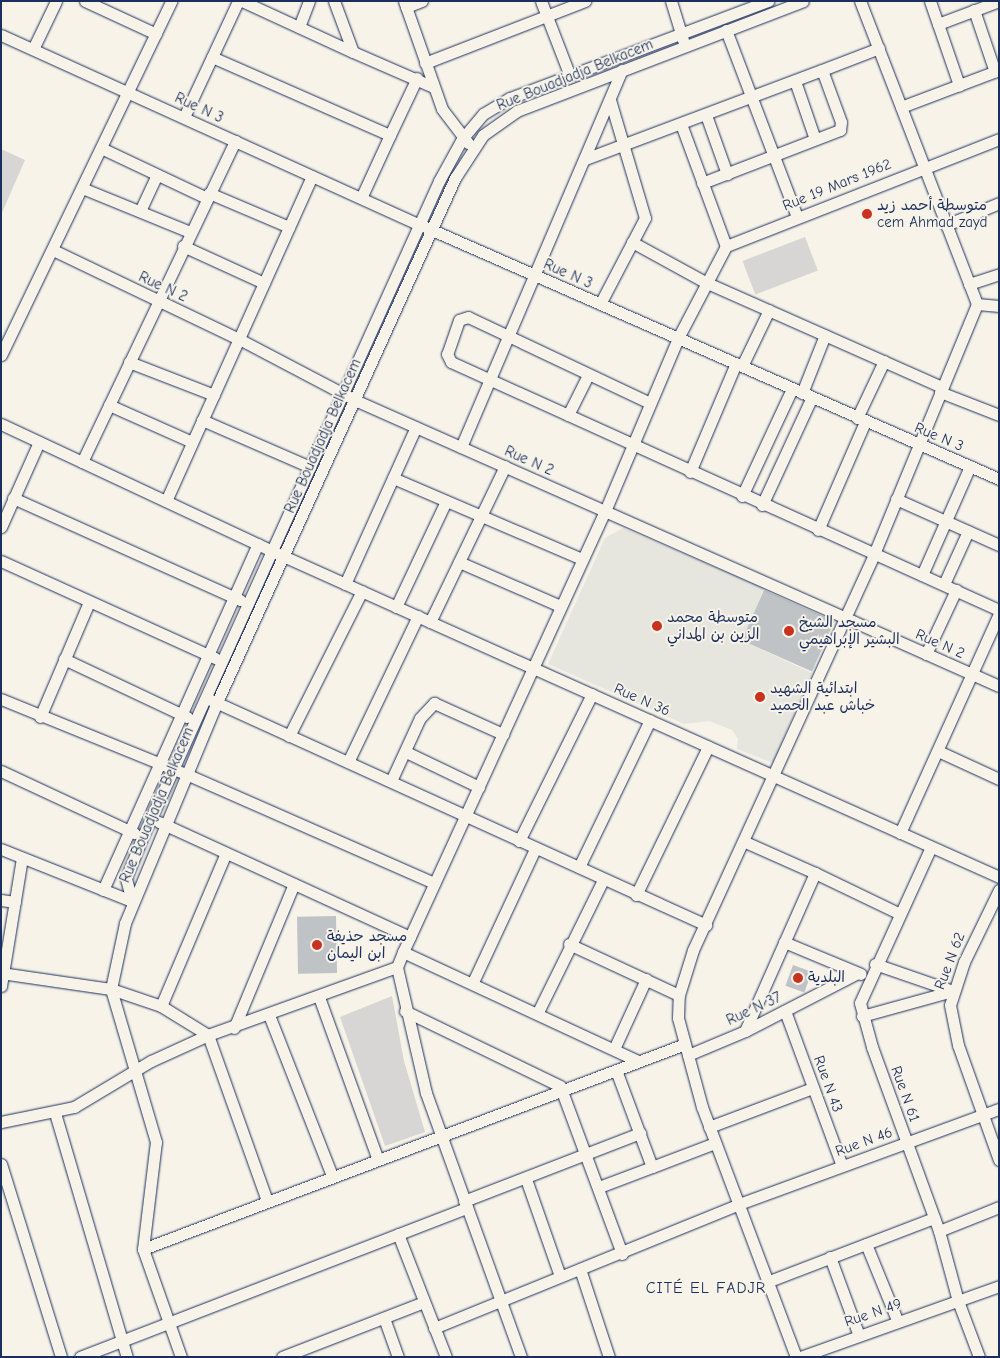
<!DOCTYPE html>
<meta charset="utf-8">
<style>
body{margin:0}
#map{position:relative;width:1000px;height:1358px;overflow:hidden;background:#f7f3e8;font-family:"Comic Neue","Playpen Sans Arabic",sans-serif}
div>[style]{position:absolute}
.built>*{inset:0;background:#e6e5de}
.green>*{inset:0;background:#d7d6d4;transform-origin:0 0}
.building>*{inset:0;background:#c0c3c5;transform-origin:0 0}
.roads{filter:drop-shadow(0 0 1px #1b2f5e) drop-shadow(0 0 1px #1b2f5e)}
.minor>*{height:11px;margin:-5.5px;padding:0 5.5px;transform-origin:5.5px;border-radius:5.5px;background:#f7f3e8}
.dots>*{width:14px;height:14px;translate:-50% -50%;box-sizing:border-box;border:2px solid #f7f3e8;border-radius:50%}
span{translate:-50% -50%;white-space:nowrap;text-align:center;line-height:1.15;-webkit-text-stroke:4px #f7f3e8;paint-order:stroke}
.street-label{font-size:15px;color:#1b2f5e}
.poi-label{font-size:15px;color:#1b2f5e}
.left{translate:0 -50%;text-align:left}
.neighbourhood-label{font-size:16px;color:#1b2f5e;letter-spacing:1px}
.frame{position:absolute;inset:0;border:2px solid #1b2f5e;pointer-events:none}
</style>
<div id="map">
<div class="built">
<i style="clip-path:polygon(623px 528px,764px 588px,741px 644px,743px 641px,812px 673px,773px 763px,737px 749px,738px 739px,732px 730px,709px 721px,684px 724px,548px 664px,605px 538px)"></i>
</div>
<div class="green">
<i style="clip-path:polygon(1px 149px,25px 160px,1px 215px)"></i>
<i style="left:805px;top:237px;width:36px;height:67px;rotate:69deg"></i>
<i style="clip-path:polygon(392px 996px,404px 1061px,425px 1132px,385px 1146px,340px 1017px)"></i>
</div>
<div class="building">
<i style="left:764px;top:590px;width:77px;height:55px;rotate:24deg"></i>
<i style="left:336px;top:916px;width:57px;height:39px;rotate:89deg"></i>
<i style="left:793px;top:965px;width:20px;height:22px;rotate:20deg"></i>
</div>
<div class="roads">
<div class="minor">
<i style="left:85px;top:1px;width:78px;rotate:24.9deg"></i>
<i style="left:242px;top:1px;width:122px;rotate:24.7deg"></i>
<i style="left:334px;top:1px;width:54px;rotate:69.6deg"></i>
<i style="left:353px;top:52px;width:87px;rotate:23.6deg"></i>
<i style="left:404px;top:1px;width:114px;rotate:70.6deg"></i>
<i style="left:442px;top:109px;width:43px;rotate:52.6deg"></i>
<i style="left:541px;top:1px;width:80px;rotate:68.9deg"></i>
<i style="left:671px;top:1px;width:41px;rotate:72.9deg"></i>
<i style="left:930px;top:1px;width:24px;rotate:71deg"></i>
<i style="left:938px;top:24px;width:65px;rotate:-20.7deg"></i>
<i style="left:406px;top:7px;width:17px;rotate:-21deg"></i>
<i style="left:974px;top:10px;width:65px;rotate:71.3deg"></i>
<i style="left:938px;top:24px;width:65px;rotate:71deg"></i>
<i style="left:299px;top:27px;width:28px;rotate:-69deg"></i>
<i style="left:726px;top:30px;width:200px;rotate:69.2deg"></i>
<i style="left:1px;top:35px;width:463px;rotate:24.4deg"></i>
<i style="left:423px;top:226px;width:629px;rotate:23.71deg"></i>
<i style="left:34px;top:47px;width:51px;rotate:-64.4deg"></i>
<i style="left:212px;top:57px;width:194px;rotate:23.7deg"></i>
<i style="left:390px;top:135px;width:69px;rotate:114.7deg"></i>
<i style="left:425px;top:63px;width:172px;rotate:-21.2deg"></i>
<i style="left:795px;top:81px;width:61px;rotate:71deg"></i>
<i style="left:901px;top:107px;width:105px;rotate:-20.7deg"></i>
<i style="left:706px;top:115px;width:63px;rotate:70.4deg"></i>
<i style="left:184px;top:117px;width:128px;rotate:-65deg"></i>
<i style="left:681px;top:124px;width:130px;rotate:69.8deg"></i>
<i style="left:390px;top:135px;width:63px;rotate:-64.7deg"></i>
<i style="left:101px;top:148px;width:117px;rotate:25.3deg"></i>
<i style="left:585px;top:159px;width:253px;rotate:-20.6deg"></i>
<i style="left:702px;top:183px;width:148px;rotate:-21deg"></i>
<i style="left:840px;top:130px;width:8px;rotate:-83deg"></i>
<i style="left:841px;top:122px;width:55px;rotate:-110.1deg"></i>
<i style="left:822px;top:70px;width:61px;rotate:-21.1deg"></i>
<i style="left:82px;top:188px;width:117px;rotate:22.2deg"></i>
<i style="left:209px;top:193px;width:87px;rotate:23deg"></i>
<i style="left:140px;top:211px;width:40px;rotate:-65deg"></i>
<i style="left:946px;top:225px;width:57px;rotate:-22.5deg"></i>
<i style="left:632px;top:242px;width:83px;rotate:28.7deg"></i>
<i style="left:705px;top:282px;width:259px;rotate:23.9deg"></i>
<i style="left:183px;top:246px;width:89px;rotate:24.6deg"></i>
<i style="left:53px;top:250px;width:206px;rotate:25.6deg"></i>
<i style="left:239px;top:339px;width:133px;rotate:27.7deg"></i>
<i style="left:357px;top:401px;width:702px;rotate:23.94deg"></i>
<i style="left:969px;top:284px;width:32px;rotate:-18deg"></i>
<i style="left:600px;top:304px;width:97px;rotate:-62.4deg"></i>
<i style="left:645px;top:218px;width:123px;rotate:-106.5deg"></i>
<i style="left:977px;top:304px;width:22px;rotate:5deg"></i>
<i style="left:1px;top:355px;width:393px;rotate:-64.3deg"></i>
<i style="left:129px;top:362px;width:91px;rotate:21.2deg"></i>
<i style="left:742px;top:366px;width:62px;rotate:-64.3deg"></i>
<i style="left:940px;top:392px;width:63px;rotate:21.3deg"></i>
<i style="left:802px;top:393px;width:62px;rotate:-68.4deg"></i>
<i style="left:650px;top:403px;width:201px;rotate:-154.7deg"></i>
<i style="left:468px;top:317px;width:9px;rotate:162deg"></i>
<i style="left:459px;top:320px;width:36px;rotate:109deg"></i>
<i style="left:447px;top:354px;width:9px;rotate:63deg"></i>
<i style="left:451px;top:362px;width:602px;rotate:24.35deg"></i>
<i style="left:109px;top:405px;width:91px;rotate:24deg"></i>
<i style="left:568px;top:415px;width:45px;rotate:-63.4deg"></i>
<i style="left:857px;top:418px;width:63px;rotate:-64.7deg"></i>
<i style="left:202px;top:420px;width:118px;rotate:23.5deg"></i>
<i style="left:1px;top:424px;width:299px;rotate:25.1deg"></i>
<i style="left:272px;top:551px;width:797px;rotate:24.15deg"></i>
<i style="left:461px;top:447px;width:410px;rotate:-66.9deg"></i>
<i style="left:82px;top:462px;width:356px;rotate:-64.5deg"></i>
<i style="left:690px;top:472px;width:118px;rotate:-67.1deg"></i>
<i style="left:393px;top:478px;width:203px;rotate:23.2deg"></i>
<i style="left:742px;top:496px;width:118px;rotate:-65deg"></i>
<i style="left:13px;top:498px;width:249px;rotate:24.2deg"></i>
<i style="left:896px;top:499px;width:113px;rotate:24.1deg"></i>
<i style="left:166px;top:501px;width:356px;rotate:-65.8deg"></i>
<i style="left:762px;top:505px;width:119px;rotate:-65.2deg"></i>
<i style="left:1px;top:527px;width:93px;rotate:-65.9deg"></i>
<i style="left:818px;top:530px;width:118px;rotate:-66.5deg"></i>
<i style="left:1px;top:561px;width:235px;rotate:24.4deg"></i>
<i style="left:459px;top:562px;width:110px;rotate:23.5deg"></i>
<i style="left:922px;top:575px;width:119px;rotate:-66.2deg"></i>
<i style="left:345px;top:584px;width:172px;rotate:-65.7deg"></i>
<i style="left:944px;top:584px;width:58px;rotate:-65.6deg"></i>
<i style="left:396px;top:607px;width:117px;rotate:-64.7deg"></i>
<i style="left:430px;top:622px;width:173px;rotate:-64.3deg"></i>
<i style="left:926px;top:654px;width:71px;rotate:-64.9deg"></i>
<i style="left:64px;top:659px;width:136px;rotate:25.2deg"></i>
<i style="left:1px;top:699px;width:200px;rotate:22.1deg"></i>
<i style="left:186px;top:774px;width:271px;rotate:23.7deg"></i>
<i style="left:211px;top:700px;width:544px;rotate:24.44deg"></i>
<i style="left:40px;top:717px;width:125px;rotate:-66.9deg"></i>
<i style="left:289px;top:736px;width:162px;rotate:-63.3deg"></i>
<i style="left:938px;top:751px;width:67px;rotate:24.7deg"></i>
<i style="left:406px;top:752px;width:81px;rotate:25.6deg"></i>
<i style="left:348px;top:762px;width:162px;rotate:-64.4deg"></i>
<i style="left:1px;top:771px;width:147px;rotate:25deg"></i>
<i style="left:391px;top:781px;width:69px;rotate:-65.3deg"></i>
<i style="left:420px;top:718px;width:21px;rotate:-47deg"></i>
<i style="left:434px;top:703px;width:76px;rotate:24.2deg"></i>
<i style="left:159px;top:822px;width:276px;rotate:24.6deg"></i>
<i style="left:900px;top:833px;width:240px;rotate:-65.7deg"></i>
<i style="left:519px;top:841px;width:164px;rotate:-63.6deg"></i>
<i style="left:931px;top:847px;width:171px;rotate:114.5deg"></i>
<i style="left:860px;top:1003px;width:46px;rotate:74.7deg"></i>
<i style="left:872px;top:1047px;width:196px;rotate:70deg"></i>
<i style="left:939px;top:1231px;width:73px;rotate:74.8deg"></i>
<i style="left:958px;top:1301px;width:60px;rotate:69.4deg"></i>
<i style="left:1px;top:849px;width:141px;rotate:21.7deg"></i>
<i style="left:579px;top:867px;width:163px;rotate:-64.2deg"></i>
<i style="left:815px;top:873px;width:92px;rotate:25.7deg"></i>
<i style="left:103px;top:890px;width:379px;rotate:-65.9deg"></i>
<i style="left:999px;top:890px;width:80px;rotate:115.9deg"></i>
<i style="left:964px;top:962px;width:45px;rotate:108deg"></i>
<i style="left:950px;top:1005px;width:41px;rotate:78.7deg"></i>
<i style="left:958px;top:1045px;width:122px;rotate:70.4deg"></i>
<i style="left:636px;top:895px;width:165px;rotate:-64.1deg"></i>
<i style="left:1px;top:900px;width:14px;rotate:8deg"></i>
<i style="left:132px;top:901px;width:24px;rotate:-105deg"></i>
<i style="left:126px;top:878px;width:45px;rotate:-68deg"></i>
<i style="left:143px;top:836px;width:719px;rotate:-65.68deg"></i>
<i style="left:439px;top:181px;width:48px;rotate:-61.3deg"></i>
<i style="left:462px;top:139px;width:33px;rotate:-50deg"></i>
<i style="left:483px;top:114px;width:31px;rotate:-31deg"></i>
<i style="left:510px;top:98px;width:276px;rotate:-20.6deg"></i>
<i style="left:784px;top:942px;width:83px;rotate:22.6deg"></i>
<i style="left:569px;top:944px;width:121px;rotate:24.9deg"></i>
<i style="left:403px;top:952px;width:259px;rotate:24.9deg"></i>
<i style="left:875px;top:964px;width:83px;rotate:19.1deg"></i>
<i style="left:1px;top:973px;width:111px;rotate:8.3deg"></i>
<i style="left:111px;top:989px;width:53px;rotate:18.8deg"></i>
<i style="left:161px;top:1006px;width:55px;rotate:31.7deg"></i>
<i style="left:208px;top:1035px;width:201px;rotate:-19.8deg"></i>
<i style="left:473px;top:982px;width:147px;rotate:-65deg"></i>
<i style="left:1px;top:986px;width:130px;rotate:-80.7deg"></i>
<i style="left:319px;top:997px;width:173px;rotate:70.1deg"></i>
<i style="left:161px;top:1006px;width:166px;rotate:-67deg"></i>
<i style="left:405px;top:1011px;width:172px;rotate:25.8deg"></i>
<i style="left:560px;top:1086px;width:179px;rotate:69.7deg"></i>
<i style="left:785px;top:1011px;width:165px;rotate:69.8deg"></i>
<i style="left:538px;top:1012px;width:147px;rotate:-63.8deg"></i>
<i style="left:269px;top:1015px;width:173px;rotate:68.6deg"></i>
<i style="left:862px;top:1016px;width:94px;rotate:-15.4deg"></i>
<i style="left:234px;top:1028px;width:156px;rotate:-67.4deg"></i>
<i style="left:745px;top:1031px;width:173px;rotate:-66.1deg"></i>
<i style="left:815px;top:873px;width:77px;rotate:-156.1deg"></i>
<i style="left:614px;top:1049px;width:77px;rotate:-65.4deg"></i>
<i style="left:688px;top:1055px;width:62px;rotate:-22.8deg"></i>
<i style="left:745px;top:1031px;width:127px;rotate:-27.2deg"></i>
<i style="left:55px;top:1113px;width:254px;rotate:73.6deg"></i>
<i style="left:1px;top:1122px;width:75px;rotate:-11.6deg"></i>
<i style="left:74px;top:1107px;width:90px;rotate:-30.9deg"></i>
<i style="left:151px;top:1061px;width:63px;rotate:-24.5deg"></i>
<i style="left:208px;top:1035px;width:176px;rotate:70.4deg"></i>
<i style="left:709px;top:1127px;width:111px;rotate:-20.6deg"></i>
<i style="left:1px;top:1164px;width:202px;rotate:72.7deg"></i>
<i style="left:652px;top:1167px;width:67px;rotate:-20.9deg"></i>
<i style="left:526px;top:1179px;width:103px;rotate:70.7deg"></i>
<i style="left:599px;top:1187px;width:57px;rotate:-20.7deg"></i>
<i style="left:652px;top:1167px;width:103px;rotate:-110.4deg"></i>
<i style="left:464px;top:1201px;width:189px;rotate:-21.1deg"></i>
<i style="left:939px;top:1231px;width:65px;rotate:-21.8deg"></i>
<i style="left:398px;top:1234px;width:132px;rotate:68.7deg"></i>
<i style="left:866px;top:1244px;width:82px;rotate:67.8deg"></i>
<i style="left:143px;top:1249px;width:579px;rotate:-20.72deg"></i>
<i style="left:830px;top:1257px;width:81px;rotate:69.8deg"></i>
<i style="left:580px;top:1269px;width:93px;rotate:71.8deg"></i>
<i style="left:767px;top:1282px;width:179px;rotate:-21deg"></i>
<i style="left:384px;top:1318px;width:41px;rotate:70.3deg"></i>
<i style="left:434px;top:1328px;width:329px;rotate:-22.1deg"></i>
<i style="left:739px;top:1204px;width:277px;rotate:-20.1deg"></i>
<i style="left:80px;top:1357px;width:415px;rotate:-21.1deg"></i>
<i style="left:181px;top:1357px;width:114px;rotate:-109.4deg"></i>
<i style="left:143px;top:1249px;width:108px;rotate:-83.1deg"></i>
<i style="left:156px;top:1142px;width:159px;rotate:-106.4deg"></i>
<i style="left:111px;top:989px;width:67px;rotate:-78deg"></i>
<i style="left:125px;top:923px;width:239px;rotate:-67.4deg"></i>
<i style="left:217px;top:702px;width:576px;rotate:-65.57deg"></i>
<i style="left:455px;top:178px;width:51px;rotate:-56.9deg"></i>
<i style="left:483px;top:135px;width:42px;rotate:-35.2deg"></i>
<i style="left:517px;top:111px;width:306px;rotate:-21deg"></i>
<i style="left:282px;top:1357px;width:152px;rotate:-21.2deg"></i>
<i style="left:521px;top:1357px;width:281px;rotate:-109.8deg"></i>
<i style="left:426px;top:1093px;width:129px;rotate:-103deg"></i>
<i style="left:397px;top:967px;width:16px;rotate:-68deg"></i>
<i style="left:403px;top:952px;width:485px;rotate:-65.4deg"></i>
<i style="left:605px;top:511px;width:188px;rotate:-67.1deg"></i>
<i style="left:678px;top:338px;width:104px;rotate:-62.4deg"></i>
<i style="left:726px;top:246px;width:293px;rotate:-21.4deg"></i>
<i style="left:796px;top:1357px;width:267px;rotate:-110.6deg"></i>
<i style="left:702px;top:1107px;width:92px;rotate:-105.1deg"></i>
<i style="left:678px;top:1018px;width:23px;rotate:-88deg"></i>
<i style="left:679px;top:995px;width:47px;rotate:-72.7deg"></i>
<i style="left:693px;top:950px;width:435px;rotate:-65.4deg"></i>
<i style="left:874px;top:554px;width:270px;rotate:-67.6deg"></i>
<i style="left:977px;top:304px;width:325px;rotate:-111.1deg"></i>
<i style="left:800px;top:1357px;width:211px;rotate:-19.6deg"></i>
</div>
</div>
<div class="dots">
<i style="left:867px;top:214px;background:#c8321e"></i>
<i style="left:657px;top:626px;background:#c8321e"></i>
<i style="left:789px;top:631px;background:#c8321e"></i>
<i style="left:760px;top:697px;background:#c8321e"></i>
<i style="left:317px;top:945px;background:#c8321e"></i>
<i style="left:798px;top:978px;background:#c8321e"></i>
</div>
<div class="street-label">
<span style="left:575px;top:75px;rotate:-22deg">Rue Bouadjadja Belkacem</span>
<span style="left:199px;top:108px;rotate:25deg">Rue N 3</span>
<span style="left:837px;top:185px;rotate:-22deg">Rue 19 Mars 1962</span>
<span style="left:568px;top:274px;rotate:24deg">Rue N 3</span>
<span style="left:163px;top:287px;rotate:25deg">Rue N 2</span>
<span style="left:323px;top:436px;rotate:-66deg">Rue Bouadjadja Belkacem</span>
<span style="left:939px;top:437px;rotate:23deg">Rue N 3</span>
<span style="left:529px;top:461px;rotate:24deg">Rue N 2</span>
<span style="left:940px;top:644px;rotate:24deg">Rue N 2</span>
<span style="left:642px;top:700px;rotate:24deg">Rue N 36</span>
<span style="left:157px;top:805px;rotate:-67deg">Rue Bouadjadja Belkacem</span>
<span style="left:950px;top:961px;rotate:-69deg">Rue N 62</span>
<span style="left:754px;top:1009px;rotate:-25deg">Rue N 37</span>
<span style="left:828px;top:1084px;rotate:70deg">Rue N 43</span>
<span style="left:905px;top:1094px;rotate:70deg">Rue N 61</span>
<span style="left:864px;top:1142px;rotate:-20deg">Rue N 46</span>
<span style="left:873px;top:1313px;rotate:-19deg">Rue N 49</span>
</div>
<div class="poi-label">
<span class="left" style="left:877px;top:214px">متوسطة أحمد زيد<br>cem Ahmad zayd</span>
<span class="left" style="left:667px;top:626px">متوسطة محمد<br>الزين بن المداني</span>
<span class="left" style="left:799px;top:631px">مسجد الشيخ<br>البشير الإبراهيمي</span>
<span class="left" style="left:770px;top:697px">ابتدائية الشهيد<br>خباش عبد الحميد</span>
<span class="left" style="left:327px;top:945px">مسجد حذيفة<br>ابن اليمان</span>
<span class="left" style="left:808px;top:978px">البلدية</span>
</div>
<div class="neighbourhood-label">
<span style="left:706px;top:1288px">CITÉ EL FADJR</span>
</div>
<div class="frame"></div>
</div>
